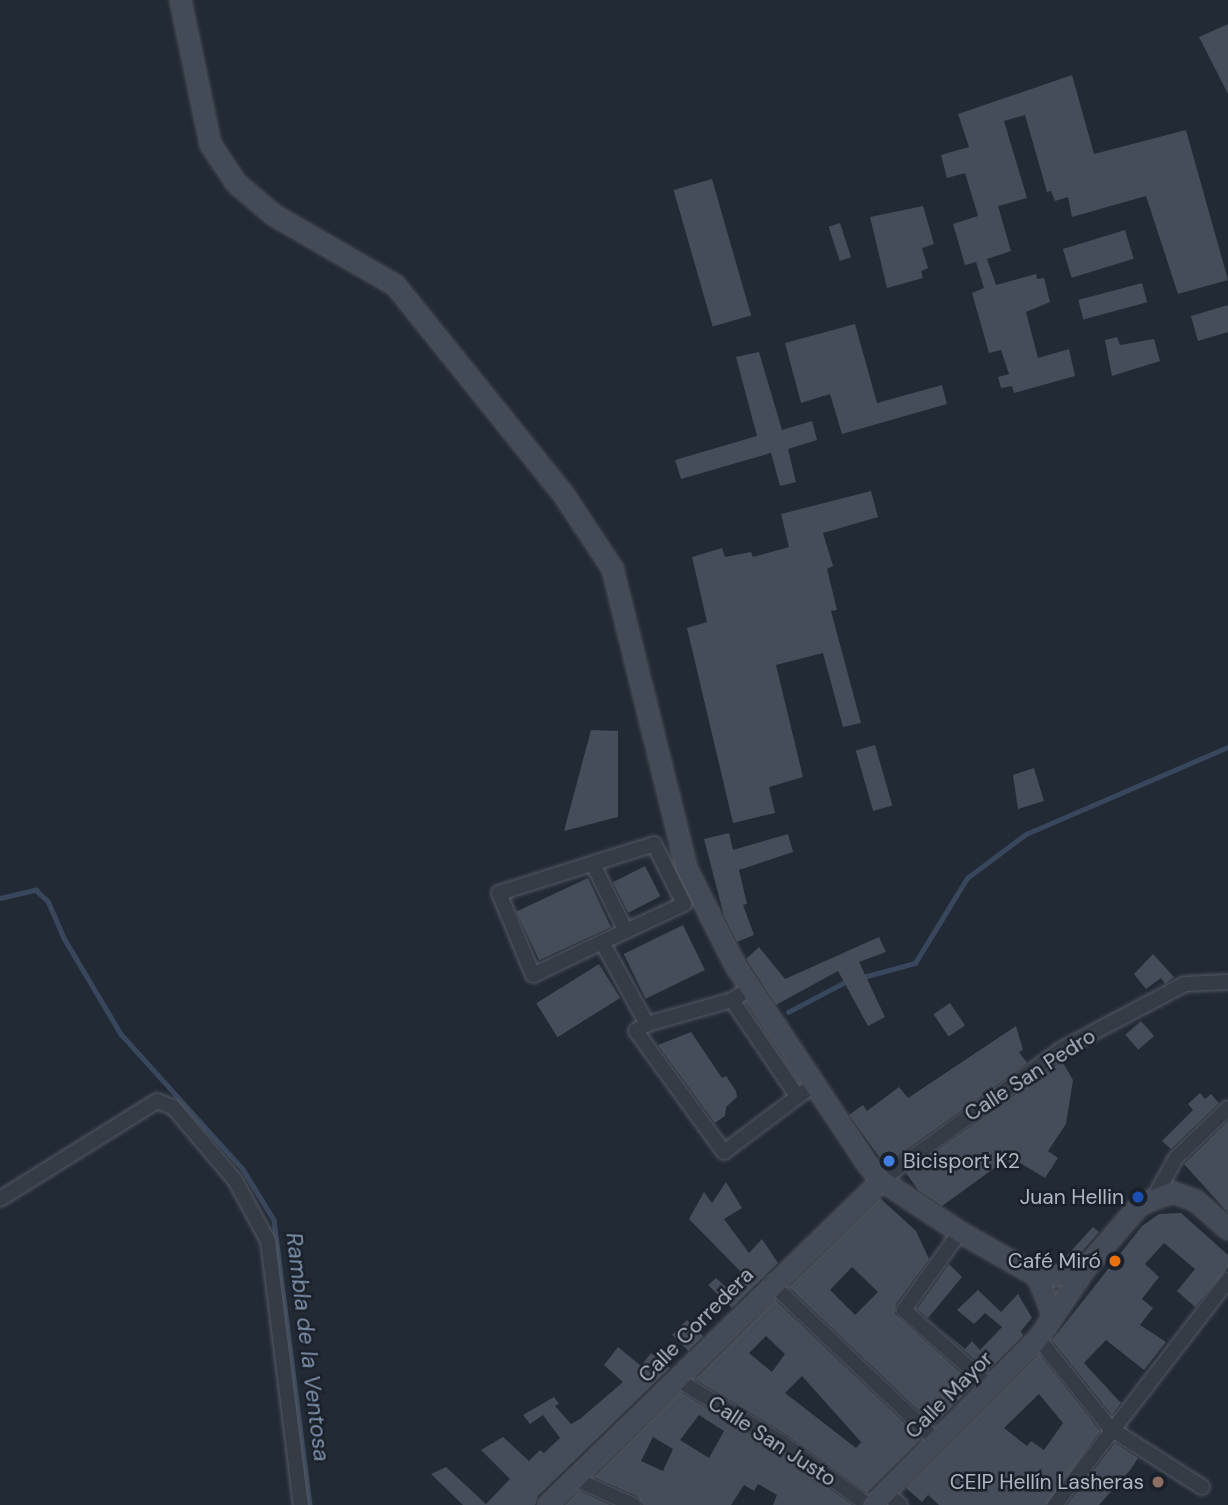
<!DOCTYPE html>
<meta charset="utf-8">
<style>
body{margin:0}
#map{position:relative;width:1228px;height:1505px;overflow:hidden;background:#222a35;font-family:"DM Sans",sans-serif}
div>[style]{position:absolute}
.stream>*{height:4.5px;margin:-2.25px;padding:0 2.25px;transform-origin:2.25px;border-radius:2.25px;background:#39475d}
.building>*{inset:0;background:#444d59;transform-origin:0 0}
.roads{filter:drop-shadow(0 0 2px #535a63) drop-shadow(0 0 2px #535a63)}
.street>*{height:14px;margin:-7px;padding:0 7px;transform-origin:7px;border-radius:7px;background:#353c46}
.secondary>*{height:19px;margin:-9.5px;padding:0 9.5px;transform-origin:9.5px;border-radius:9.5px;background:#444b58}
.dots>*{width:19px;height:19px;translate:-50% -50%;box-sizing:border-box;border:4px solid #1b212a;border-radius:50%}
span{translate:-50% -50%;white-space:nowrap;text-align:center;line-height:1.15;-webkit-text-stroke:5px #1b212a;paint-order:stroke}
.street-label{font-size:21px;color:#b0b7c2}
.poi-label{font-size:21px;color:#b0b7c2}
.left{translate:0 -50%;text-align:left}
.right{translate:-100% -50%;text-align:right}
.water-label{font-size:23px;color:#7b8ea8;font-style:italic}
</style>
<div id="map">
<div class="stream">
<i style="left:0;top:898px;width:37px;rotate:-13deg"></i>
<i style="left:36px;top:890px;width:16px;rotate:43deg"></i>
<i style="left:48px;top:901px;width:40px;rotate:66.6deg"></i>
<i style="left:64px;top:938px;width:112px;rotate:59.3deg"></i>
<i style="left:121px;top:1034px;width:182px;rotate:47.9deg"></i>
<i style="left:243px;top:1169px;width:60px;rotate:58.7deg"></i>
<i style="left:274px;top:1220px;width:287px;rotate:82.8deg"></i>
<i style="left:863px;top:977px;width:54px;rotate:-15.1deg"></i>
<i style="left:915px;top:963px;width:100px;rotate:-58.5deg"></i>
<i style="left:967px;top:878px;width:74px;rotate:-36.7deg"></i>
<i style="left:1026px;top:834px;width:220px;rotate:-23.3deg"></i>
<i style="left:788px;top:1012px;width:67px;rotate:-27.7deg"></i>
</div>
<div class="building">
<i style="clip-path:polygon(1228px 24px,1228px 94px,1199px 37px)"></i>
<i style="clip-path:polygon(1072px 75px,1094px 154px,1186px 130px,1228px 280px,1178px 294px,1146px 196px,1072px 217px,1068px 197px,1055px 201px,1051px 191px,1047px 192px,1025px 115px,1004px 121px,1027px 198px,998px 206px,1011px 251px,987px 259px,996px 285px,1036px 274px,1037px 279px,1044px 278px,1050px 302px,1026px 312px,1038px 358px,1069px 349px,1075px 376px,1014px 393px,1012px 386px,1001px 388px,998px 377px,1009px 374px,1001px 350px,989px 353px,972px 293px,984px 288px,976px 262px,965px 265px,953px 224px,978px 216px,965px 173px,947px 178px,941px 155px,969px 147px,958px 114px)"></i>
<i style="left:712px;top:179px;width:142px;height:40px;rotate:74deg"></i>
<i style="clip-path:polygon(923px 206px,934px 244px,922px 248px,928px 268px,921px 271px,923px 278px,887px 288px,870px 217px)"></i>
<i style="left:840px;top:223px;width:36px;height:12px;rotate:72deg"></i>
<i style="left:1125px;top:230px;width:30px;height:65px;rotate:73deg"></i>
<i style="left:1142px;top:283px;width:20px;height:66px;rotate:75deg"></i>
<i style="clip-path:polygon(1228px 305px,1228px 332px,1198px 341px,1191px 316px)"></i>
<i style="clip-path:polygon(855px 324px,877px 403px,942px 385px,947px 404px,842px 434px,830px 394px,801px 403px,785px 343px)"></i>
<i style="clip-path:polygon(1117px 337px,1120px 345px,1154px 339px,1160px 361px,1112px 376px,1105px 340px)"></i>
<i style="clip-path:polygon(759px 352px,782px 430px,812px 421px,817px 440px,788px 449px,796px 482px,780px 486px,771px 453px,681px 479px,675px 460px,757px 436px,736px 357px)"></i>
<i style="clip-path:polygon(871px 491px,878px 517px,823px 533px,833px 566px,827px 569px,837px 610px,831px 611px,861px 723px,843px 727px,823px 653px,776px 665px,803px 777px,769px 787px,775px 813px,733px 823px,687px 628px,707px 622px,692px 557px,722px 548px,725px 557px,751px 552px,753px 557px,789px 547px,781px 514px)"></i>
<i style="clip-path:polygon(591px 730px,618px 731px,618px 817px,564px 831px)"></i>
<i style="left:875px;top:745px;width:63px;height:20px;rotate:74deg"></i>
<i style="clip-path:polygon(1034px 768px,1044px 801px,1018px 809px,1013px 775px)"></i>
<i style="clip-path:polygon(729px 833px,733px 850px,788px 834px,793px 852px,739px 870px,747px 904px,743px 905px,754px 935px,737px 942px,724px 916px,704px 839px)"></i>
<i style="left:645px;top:866px;width:34px;height:36px;rotate:63deg"></i>
<i style="left:588px;top:878px;width:54px;height:79px;rotate:65deg"></i>
<i style="left:683px;top:925px;width:50px;height:66px;rotate:64deg"></i>
<i style="clip-path:polygon(879px 937px,886px 952px,859px 962px,885px 1017px,868px 1026px,838px 971px,776px 1005px,746px 959px,759px 947px,785px 979px)"></i>
<i style="clip-path:polygon(1153px 954px,1174px 977px,1165px 984px,1161px 978px,1146px 989px,1134px 974px)"></i>
<i style="left:599px;top:964px;width:40px;height:74px;rotate:58deg"></i>
<i style="left:950px;top:1003px;width:27px;height:20px;rotate:56deg"></i>
<i style="left:1141px;top:1021px;width:20px;height:21px;rotate:49deg"></i>
<i style="clip-path:polygon(1016px 1026px,1023px 1050px,1019px 1052px,1027px 1063px,885px 1165px,849px 1115px,863px 1105px,867px 1111px,899px 1087px,908px 1098px)"></i>
<i style="clip-path:polygon(691px 1032px,722px 1078px,726px 1076px,736px 1091px,737px 1097px,726px 1107px,725px 1116px,715px 1123px,658px 1045px)"></i>
<i style="clip-path:polygon(1062px 1061px,1073px 1080px,1066px 1124px,1048px 1151px,1058px 1158px,1045px 1178px,1017px 1161px,1013px 1167px,1007px 1159px,942px 1206px,918px 1190px,906px 1173px)"></i>
<i style="clip-path:polygon(1200px 1093px,1205px 1099px,1211px 1094px,1219px 1103px,1171px 1149px,1162px 1141px,1193px 1110px,1188px 1104px)"></i>
<i style="clip-path:polygon(1228px 1121px,1228px 1213px,1184px 1164px)"></i>
<i style="clip-path:polygon(726px 1182px,742px 1208px,724px 1219px,749px 1253px,762px 1239px,778px 1263px,732px 1308px,708px 1285px,716px 1278px,726px 1287px,742px 1273px,689px 1219px,704px 1192px,712px 1203px)"></i>
<i style="clip-path:polygon(evenodd,880px 1198px,916px 1231px,929px 1259px,896px 1304px,895px 1314px,974px 1385px,934px 1425px,789px 1287px,880px 1198px,852px 1267px,878px 1292px,855px 1315px,830px 1290px,852px 1267px)"></i>
<i style="clip-path:polygon(1181px 1213px,1228px 1255px,1228px 1268px,1195px 1307px,1177px 1291px,1195px 1269px,1164px 1243px,1145px 1264px,1159px 1277px,1142px 1299px,1153px 1308px,1140px 1325px,1166px 1342px,1144px 1370px,1106px 1340px,1084px 1363px,1121px 1403px,1112px 1415px,1052px 1340px,1142px 1226px,1159px 1214px)"></i>
<i style="clip-path:polygon(1093px 1227px,1099px 1232px,1079px 1255px,1060px 1263px)"></i>
<i style="clip-path:polygon(949px 1264px,962px 1277px,928px 1318px,917px 1309px)"></i>
<i style="clip-path:polygon(978px 1290px,1001px 1312px,1018px 1294px,1032px 1318px,1021px 1331px,1023px 1336px,988px 1371px,938px 1327px,965px 1349px,972px 1341px,980px 1350px,1002px 1327px,985px 1313px,974px 1324px,957px 1310px)"></i>
<i style="clip-path:polygon(evenodd,775px 1300px,921px 1439px,867px 1493px,786px 1434px,695px 1379px,775px 1300px,766px 1336px,785px 1354px,772px 1372px,749px 1353px,766px 1336px,775px 1300px,802px 1376px,861px 1442px,856px 1448px,785px 1393px,802px 1376px)"></i>
<i style="left:687px;top:1320px;width:23px;height:21px;rotate:45deg"></i>
<i style="clip-path:polygon(618px 1347px,641px 1366px,651px 1353px,670px 1368px,538px 1496px,535px 1505px,463px 1505px,431px 1474px,446px 1467px,486px 1504px,510px 1479px,481px 1450px,503px 1437px,529px 1461px,540px 1450px,544px 1453px,560px 1438px,543px 1415px,530px 1424px,523px 1415px,554px 1397px,559px 1404px,555px 1406px,571px 1424px,580px 1419px,623px 1382px,604px 1365px)"></i>
<i style="clip-path:polygon(evenodd,1039px 1354px,1100px 1431px,1046px 1505px,939px 1505px,928px 1495px,922px 1502px,906px 1488px,1039px 1354px,1039px 1394px,1063px 1423px,1044px 1450px,1031px 1441px,1027px 1446px,1004px 1428px,1039px 1394px)"></i>
<i style="clip-path:polygon(evenodd,680px 1392px,776px 1450px,852px 1505px,773px 1505px,777px 1495px,758px 1484px,754px 1491px,744px 1485px,731px 1505px,643px 1505px,637px 1496px,594px 1477px,680px 1392px,699px 1415px,724px 1431px,709px 1458px,680px 1440px,699px 1415px,680px 1392px,653px 1437px,673px 1449px,663px 1471px,641px 1461px,653px 1437px)"></i>
<i style="clip-path:polygon(1115px 1443px,1138px 1458px,1131px 1469px,1099px 1505px,1067px 1505px)"></i>
<i style="clip-path:polygon(579px 1491px,610px 1505px,565px 1505px)"></i>
</div>
<div class="roads">
<div class="street">
<i style="left:593px;top:864px;width:75px;rotate:63.8deg"></i>
<i style="left:602px;top:942px;width:76px;rotate:154.4deg"></i>
<i style="left:533px;top:975px;width:89px;rotate:-112.5deg"></i>
<i style="left:499px;top:893px;width:163px;rotate:-17.5deg"></i>
<i style="left:654px;top:844px;width:67px;rotate:63.4deg"></i>
<i style="left:684px;top:904px;width:90px;rotate:155.1deg"></i>
<i style="left:602px;top:942px;width:94px;rotate:61.2deg"></i>
<i style="left:751px;top:988px;width:22px;rotate:148deg"></i>
<i style="left:732px;top:1000px;width:88px;rotate:164.2deg"></i>
<i style="left:647px;top:1024px;width:13px;rotate:148deg"></i>
<i style="left:636px;top:1031px;width:150px;rotate:54deg"></i>
<i style="left:724px;top:1152px;width:115px;rotate:-36.9deg"></i>
<i style="left:732px;top:1000px;width:117px;rotate:55.8deg"></i>
<i style="left:881px;top:1180px;width:223px;rotate:-35.9deg"></i>
<i style="left:1062px;top:1049px;width:139px;rotate:-27.9deg"></i>
<i style="left:1185px;top:984px;width:43px;rotate:-2.7deg"></i>
<i style="left:1155px;top:1196px;width:43px;rotate:-61.1deg"></i>
<i style="left:1176px;top:1158px;width:72px;rotate:-43.9deg"></i>
<i style="left:0;top:1199px;width:185px;rotate:-32deg"></i>
<i style="left:157px;top:1101px;width:17px;rotate:21deg"></i>
<i style="left:173px;top:1107px;width:96px;rotate:49.7deg"></i>
<i style="left:235px;top:1180px;width:69px;rotate:61.6deg"></i>
<i style="left:268px;top:1241px;width:266px;rotate:82.9deg"></i>
<i style="left:960px;top:1232px;width:96px;rotate:125.7deg"></i>
<i style="left:904px;top:1310px;width:115px;rotate:41.5deg"></i>
<i style="left:771px;top:1283px;width:228px;rotate:43.6deg"></i>
<i style="left:1038px;top:1338px;width:117px;rotate:51.3deg"></i>
<i style="left:1111px;top:1429px;width:108px;rotate:32.5deg"></i>
<i style="left:675px;top:1378px;width:124px;rotate:31.1deg"></i>
<i style="left:781px;top:1442px;width:107px;rotate:35.9deg"></i>
<i style="left:573px;top:1478px;width:66px;rotate:24.2deg"></i>
<i style="left:885px;top:1492px;width:20px;rotate:41deg"></i>
<i style="left:1055px;top:1505px;width:284px;rotate:-52.4deg"></i>
</div>
<div class="secondary">
<i style="left:180px;top:0;width:147px;rotate:78.2deg"></i>
<i style="left:210px;top:144px;width:47px;rotate:56.3deg"></i>
<i style="left:236px;top:183px;width:50px;rotate:40.1deg"></i>
<i style="left:274px;top:215px;width:140px;rotate:30deg"></i>
<i style="left:395px;top:285px;width:268px;rotate:51.2deg"></i>
<i style="left:563px;top:494px;width:89px;rotate:56.5deg"></i>
<i style="left:612px;top:568px;width:311px;rotate:76.1deg"></i>
<i style="left:687px;top:870px;width:106px;rotate:63.2deg"></i>
<i style="left:735px;top:965px;width:240px;rotate:56.4deg"></i>
<i style="left:868px;top:1165px;width:20px;rotate:49deg"></i>
<i style="left:881px;top:1180px;width:95px;rotate:33.4deg"></i>
<i style="left:960px;top:1232px;width:89px;rotate:29.7deg"></i>
<i style="left:1037px;top:1276px;width:30px;rotate:-2deg"></i>
<i style="left:1067px;top:1275px;width:22px;rotate:-27deg"></i>
<i style="left:1037px;top:1276px;width:40px;rotate:68deg"></i>
<i style="left:547px;top:1505px;width:466px;rotate:-44.2deg"></i>
<i style="left:872px;top:1505px;width:235px;rotate:-45.2deg"></i>
<i style="left:1038px;top:1338px;width:88px;rotate:-56.1deg"></i>
<i style="left:1087px;top:1265px;width:81px;rotate:-49deg"></i>
<i style="left:1140px;top:1204px;width:34px;rotate:-21deg"></i>
<i style="left:1172px;top:1192px;width:24px;rotate:19deg"></i>
<i style="left:1195px;top:1200px;width:44px;rotate:41.3deg"></i>
</div>
</div>
<div class="dots">
<i style="left:889px;top:1161px;background:#3f7fe0"></i>
<i style="left:1138px;top:1197px;background:#1a4fb4"></i>
<i style="left:1115px;top:1261px;background:#e8710a"></i>
<i style="left:1158px;top:1482px;background:#8d6e63"></i>
</div>
<div class="street-label">
<span style="left:1030px;top:1075px;rotate:-33deg">Calle San Pedro</span>
<span style="left:696px;top:1325px;rotate:-45deg">Calle Corredera</span>
<span style="left:949px;top:1395px;rotate:-45deg">Calle Mayor</span>
<span style="left:772px;top:1441px;rotate:33deg">Calle San Justo</span>
</div>
<div class="poi-label">
<span class="left" style="left:903px;top:1161px">Bicisport K2</span>
<span class="right" style="left:1124px;top:1197px">Juan Hellin</span>
<span class="right" style="left:1101px;top:1261px">Café Miró</span>
<span class="right" style="left:1144px;top:1482px">CEIP Hellín Lasheras</span>
</div>
<div class="water-label">
<span style="left:308px;top:1347px;rotate:83deg">Rambla de la Ventosa</span>
</div>
</div>
